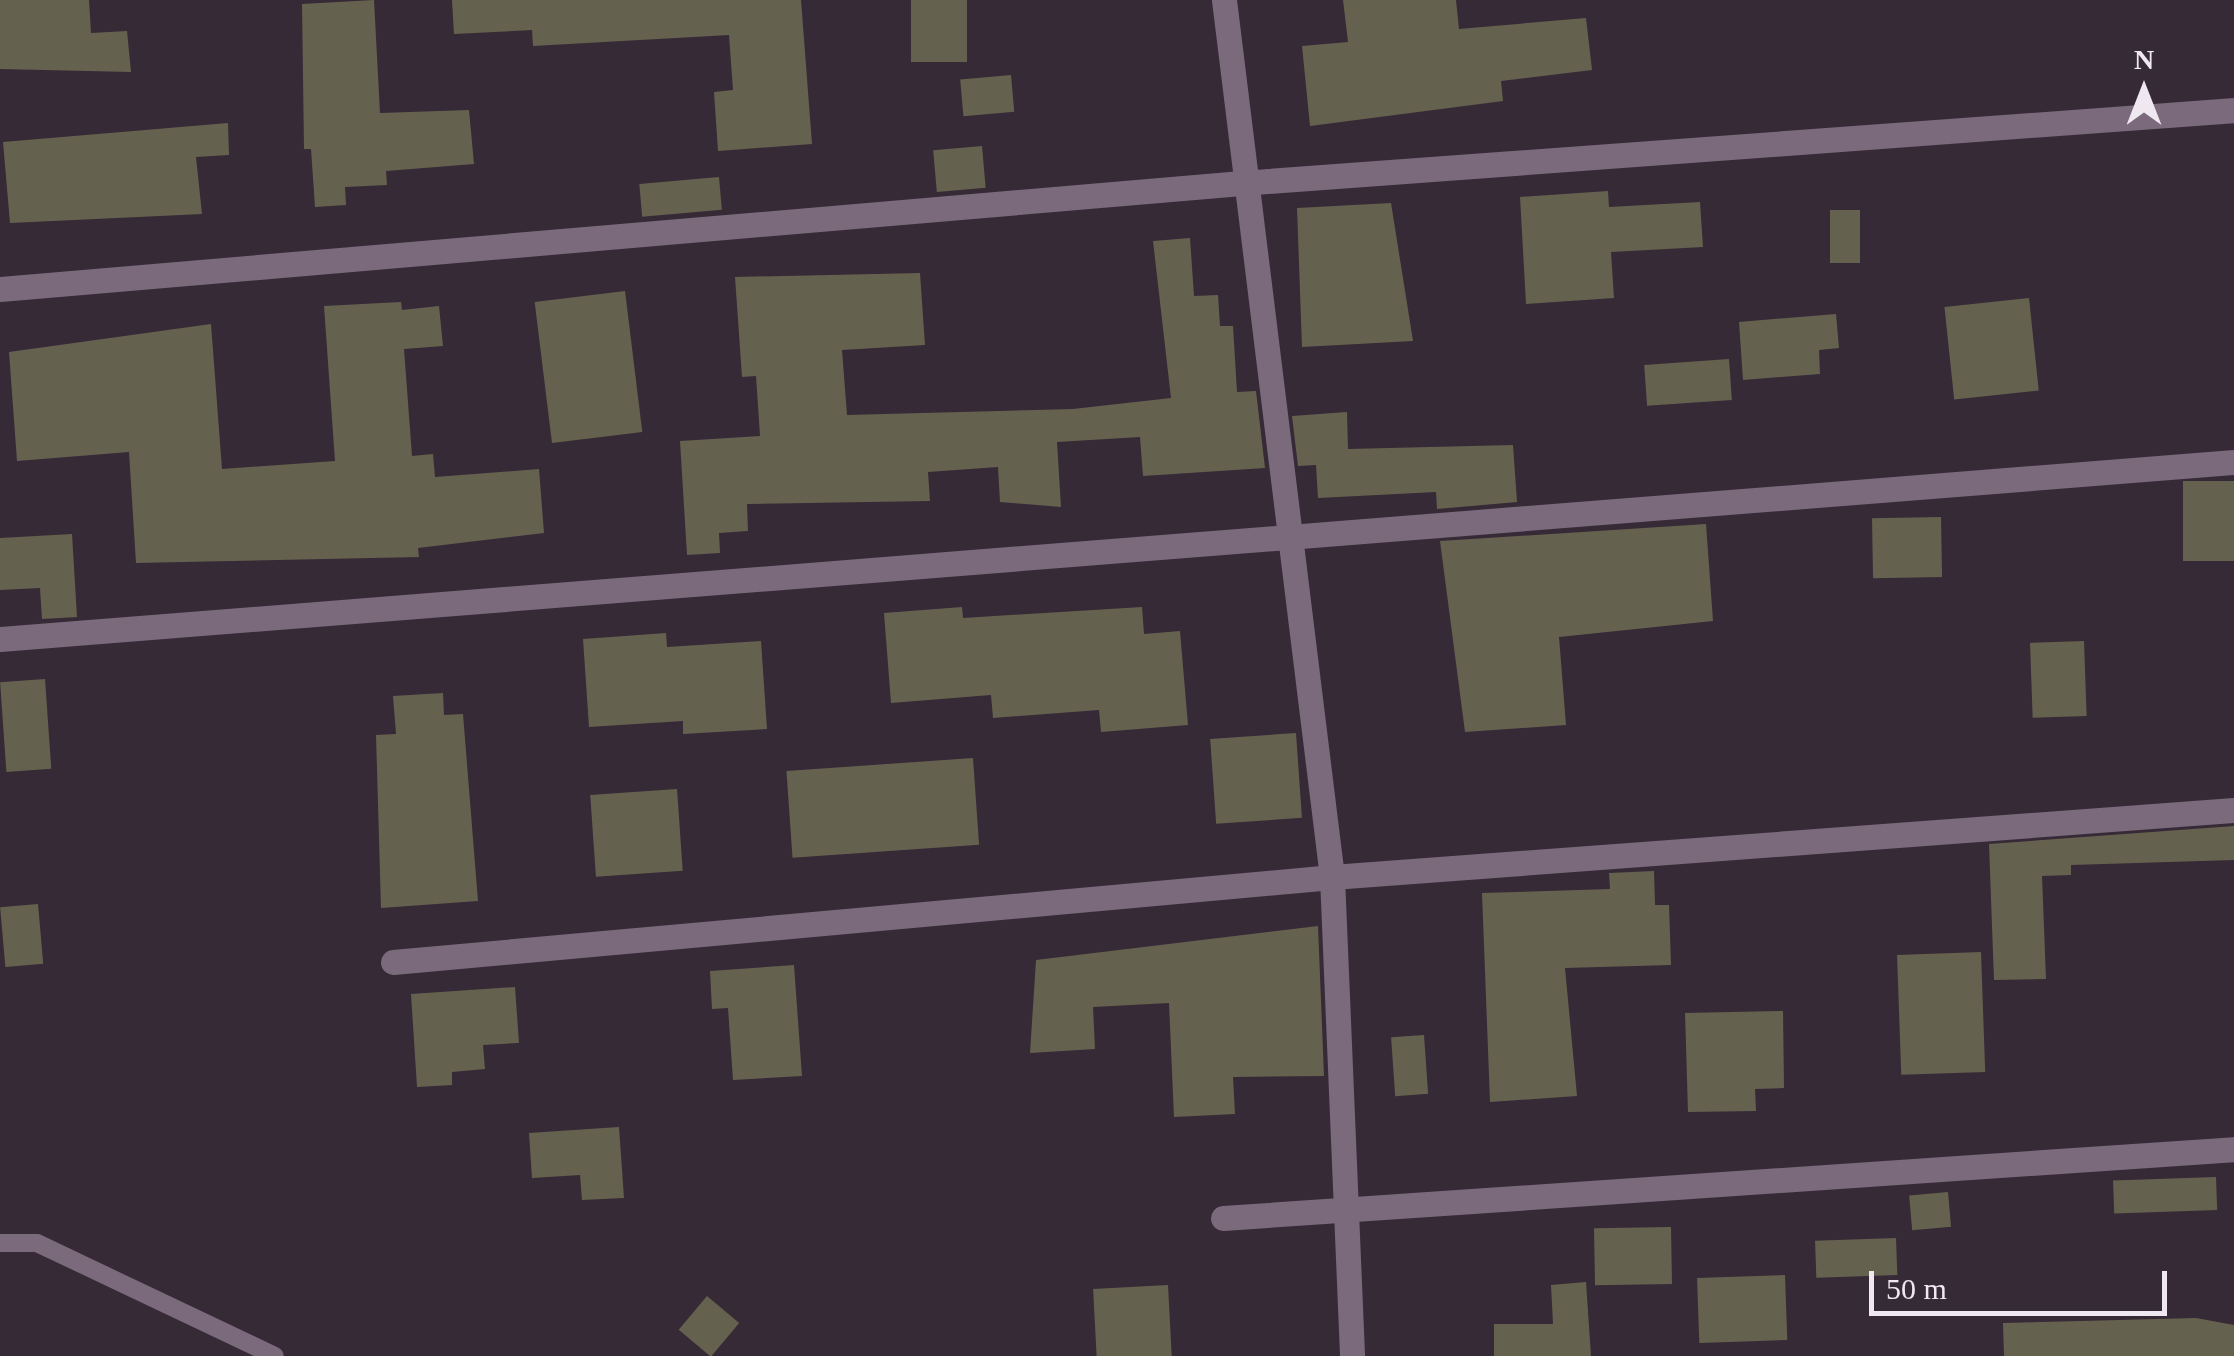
<!DOCTYPE html>
<style>
body{margin:0}
#map{position:relative;width:2234px;height:1356px;overflow:hidden;background:#362a37;font-family:"Times New Roman",serif}
div>[style]{position:absolute}
.building>*{inset:0;background:#65614f;transform-origin:0 0}
.service>*{height:18px;margin:-9px;padding:0 9px;transform-origin:9px;border-radius:9px;background:#7b697c}
.minor>*{height:25px;margin:-12.5px;padding:0 12.5px;transform-origin:12.5px;border-radius:12.5px;background:#7b697c}
span{translate:-50% -50%;white-space:nowrap;text-align:center;line-height:1.15;-webkit-text-stroke:10px #362a37;paint-order:stroke}
.north{position:absolute;left:2094px;top:40px;width:100px;height:100px;-webkit-text-stroke:8px #362a37;paint-order:stroke;rotate:0deg;font-size:28px;font-weight:700;line-height:40px;text-align:center;color:#efe8f0}
.north::after{content:'';display:block;margin:auto;width:35px;height:45px;background:#efe8f0;clip-path:polygon(50% 0,100% 100%,50% 72%,0 100%)}
.scale{position:absolute;left:1869px;top:1271px;width:298px;height:45px;box-sizing:border-box;border:5px solid #efe8f0;border-top:0;padding-left:12px;font-size:30px;line-height:35px;white-space:nowrap;color:#efe8f0;-webkit-text-stroke:8px #362a37;paint-order:stroke}
</style>
<div id="map">
<div class="building">
<i style="clip-path:polygon(0 0,89px 0,91px 33px,127px 31px,131px 72px,0 69px)"></i>
<i style="clip-path:polygon(374px 0,380px 113px,469px 110px,474px 164px,386px 171px,387px 185px,345px 187px,346px 205px,315px 207px,311px 149px,304px 149px,302px 4px)"></i>
<i style="clip-path:polygon(452px 0,801px 0,812px 144px,718px 151px,714px 92px,733px 90px,729px 35px,533px 46px,532px 30px,454px 34px)"></i>
<i style="left:911px;top:0;width:56px;height:62px"></i>
<i style="clip-path:polygon(1343px 0,1456px 0,1459px 29px,1586px 18px,1592px 70px,1501px 81px,1503px 101px,1310px 126px,1302px 46px,1348px 42px)"></i>
<i style="left:1011px;top:75px;width:37px;height:51px;rotate:85deg"></i>
<i style="clip-path:polygon(228px 123px,229px 155px,196px 157px,202px 214px,10px 223px,3px 142px)"></i>
<i style="left:982px;top:146px;width:42px;height:49px;rotate:85deg"></i>
<i style="left:719px;top:177px;width:33px;height:80px;rotate:85deg"></i>
<i style="clip-path:polygon(1608px 191px,1609px 207px,1700px 202px,1703px 247px,1611px 252px,1614px 298px,1526px 304px,1520px 197px)"></i>
<i style="clip-path:polygon(1391px 203px,1413px 341px,1302px 347px,1297px 208px)"></i>
<i style="left:1830px;top:210px;width:30px;height:53px"></i>
<i style="clip-path:polygon(1190px 238px,1194px 296px,1218px 295px,1220px 326px,1233px 326px,1237px 392px,1256px 391px,1265px 468px,1143px 476px,1140px 437px,1057px 442px,1061px 507px,1000px 502px,998px 467px,928px 472px,930px 501px,747px 504px,748px 531px,719px 533px,720px 553px,687px 555px,680px 441px,760px 436px,756px 376px,742px 377px,735px 277px,920px 273px,925px 345px,842px 350px,847px 415px,1073px 409px,1171px 398px,1153px 241px)"></i>
<i style="left:625px;top:291px;width:142px;height:91px;rotate:83deg"></i>
<i style="left:2029px;top:298px;width:93px;height:85px;rotate:84deg"></i>
<i style="clip-path:polygon(401px 302px,402px 310px,439px 306px,443px 346px,404px 349px,412px 456px,433px 454px,435px 477px,539px 469px,544px 533px,418px 548px,419px 557px,136px 563px,129px 452px,17px 461px,9px 352px,211px 324px,222px 469px,335px 461px,324px 306px)"></i>
<i style="clip-path:polygon(1836px 314px,1839px 348px,1819px 350px,1820px 374px,1743px 380px,1739px 322px)"></i>
<i style="left:1729px;top:359px;width:41px;height:85px;rotate:86deg"></i>
<i style="clip-path:polygon(1347px 412px,1348px 449px,1513px 445px,1517px 502px,1437px 509px,1436px 492px,1318px 498px,1316px 465px,1298px 466px,1292px 416px)"></i>
<i style="left:2234px;top:481px;width:80px;height:51px;rotate:90deg"></i>
<i style="left:1941px;top:517px;width:60px;height:69px;rotate:89deg"></i>
<i style="clip-path:polygon(1706px 524px,1713px 621px,1559px 637px,1566px 725px,1465px 732px,1440px 541px)"></i>
<i style="clip-path:polygon(72px 534px,77px 617px,42px 619px,40px 588px,0 590px,0 538px)"></i>
<i style="clip-path:polygon(962px 607px,963px 618px,1142px 607px,1144px 634px,1180px 631px,1188px 725px,1101px 732px,1099px 710px,993px 718px,991px 695px,891px 703px,884px 613px)"></i>
<i style="clip-path:polygon(666px 633px,667px 647px,761px 641px,767px 729px,683px 734px,683px 721px,589px 727px,583px 639px)"></i>
<i style="left:2084px;top:641px;width:75px;height:54px;rotate:88deg"></i>
<i style="left:45px;top:679px;width:90px;height:45px;rotate:86deg"></i>
<i style="clip-path:polygon(443px 693px,444px 715px,463px 714px,478px 901px,381px 908px,376px 735px,396px 734px,393px 696px)"></i>
<i style="left:1296px;top:733px;width:85px;height:86px;rotate:86deg"></i>
<i style="left:973px;top:758px;width:87px;height:187px;rotate:86deg"></i>
<i style="left:677px;top:789px;width:82px;height:87px;rotate:86deg"></i>
<i style="clip-path:polygon(2234px 826px,2234px 860px,2071px 865px,2071px 875px,2042px 876px,2046px 979px,1994px 980px,1989px 844px)"></i>
<i style="clip-path:polygon(1654px 871px,1655px 905px,1669px 905px,1671px 965px,1565px 968px,1577px 1096px,1490px 1102px,1482px 893px,1610px 889px,1609px 873px)"></i>
<i style="left:38px;top:904px;width:60px;height:38px;rotate:85deg"></i>
<i style="clip-path:polygon(1318px 926px,1324px 1076px,1233px 1077px,1235px 1114px,1174px 1117px,1169px 1003px,1093px 1007px,1095px 1049px,1030px 1053px,1036px 960px)"></i>
<i style="left:1981px;top:952px;width:120px;height:84px;rotate:88deg"></i>
<i style="clip-path:polygon(794px 965px,802px 1076px,733px 1080px,728px 1008px,712px 1009px,710px 971px)"></i>
<i style="clip-path:polygon(515px 987px,519px 1043px,483px 1045px,485px 1069px,452px 1072px,452px 1085px,417px 1087px,411px 994px)"></i>
<i style="clip-path:polygon(1783px 1011px,1784px 1088px,1755px 1089px,1756px 1111px,1688px 1112px,1685px 1013px)"></i>
<i style="left:1424px;top:1035px;width:59px;height:33px;rotate:86deg"></i>
<i style="clip-path:polygon(619px 1127px,624px 1198px,582px 1200px,580px 1175px,532px 1178px,529px 1133px)"></i>
<i style="left:2216px;top:1177px;width:33px;height:103px;rotate:88deg"></i>
<i style="left:1948px;top:1192px;width:35px;height:39px;rotate:85deg"></i>
<i style="left:1671px;top:1227px;width:57px;height:77px;rotate:89deg"></i>
<i style="left:1896px;top:1238px;width:37px;height:81px;rotate:88deg"></i>
<i style="left:1785px;top:1275px;width:65px;height:88px;rotate:88deg"></i>
<i style="clip-path:polygon(1586px 1282px,1591px 1356px,1494px 1356px,1494px 1324px,1553px 1324px,1551px 1285px)"></i>
<i style="left:1168px;top:1285px;width:71px;height:75px;rotate:87deg"></i>
<i style="left:707px;top:1296px;width:42px;height:44px;rotate:40deg"></i>
<i style="clip-path:polygon(2196px 1318px,2234px 1325px,2234px 1356px,2004px 1356px,2003px 1323px)"></i>
</div>
<div class="service">
<i style="left:0;top:1243px;width:37px"></i>
<i style="left:37px;top:1243px;width:263px;rotate:25.4deg"></i>
</div>
<div class="minor">
<i style="left:1224px;top:0;width:884px;rotate:82.98deg"></i>
<i style="left:1332px;top:877px;width:479px;rotate:87.6deg"></i>
<i style="left:0;top:289px;width:1246px;rotate:-4.88deg"></i>
<i style="left:1241px;top:183px;width:996px;rotate:-4.2deg"></i>
<i style="left:0;top:639px;width:2241px;rotate:-4.53deg"></i>
<i style="left:393px;top:962px;width:943px;rotate:-5.17deg"></i>
<i style="left:1332px;top:877px;width:904px;rotate:-4.25deg"></i>
<i style="left:1223px;top:1218px;width:1013px;rotate:-3.9deg"></i>
</div>
<div class="north">N</div>
<div class="scale">50 m</div>
</div>
